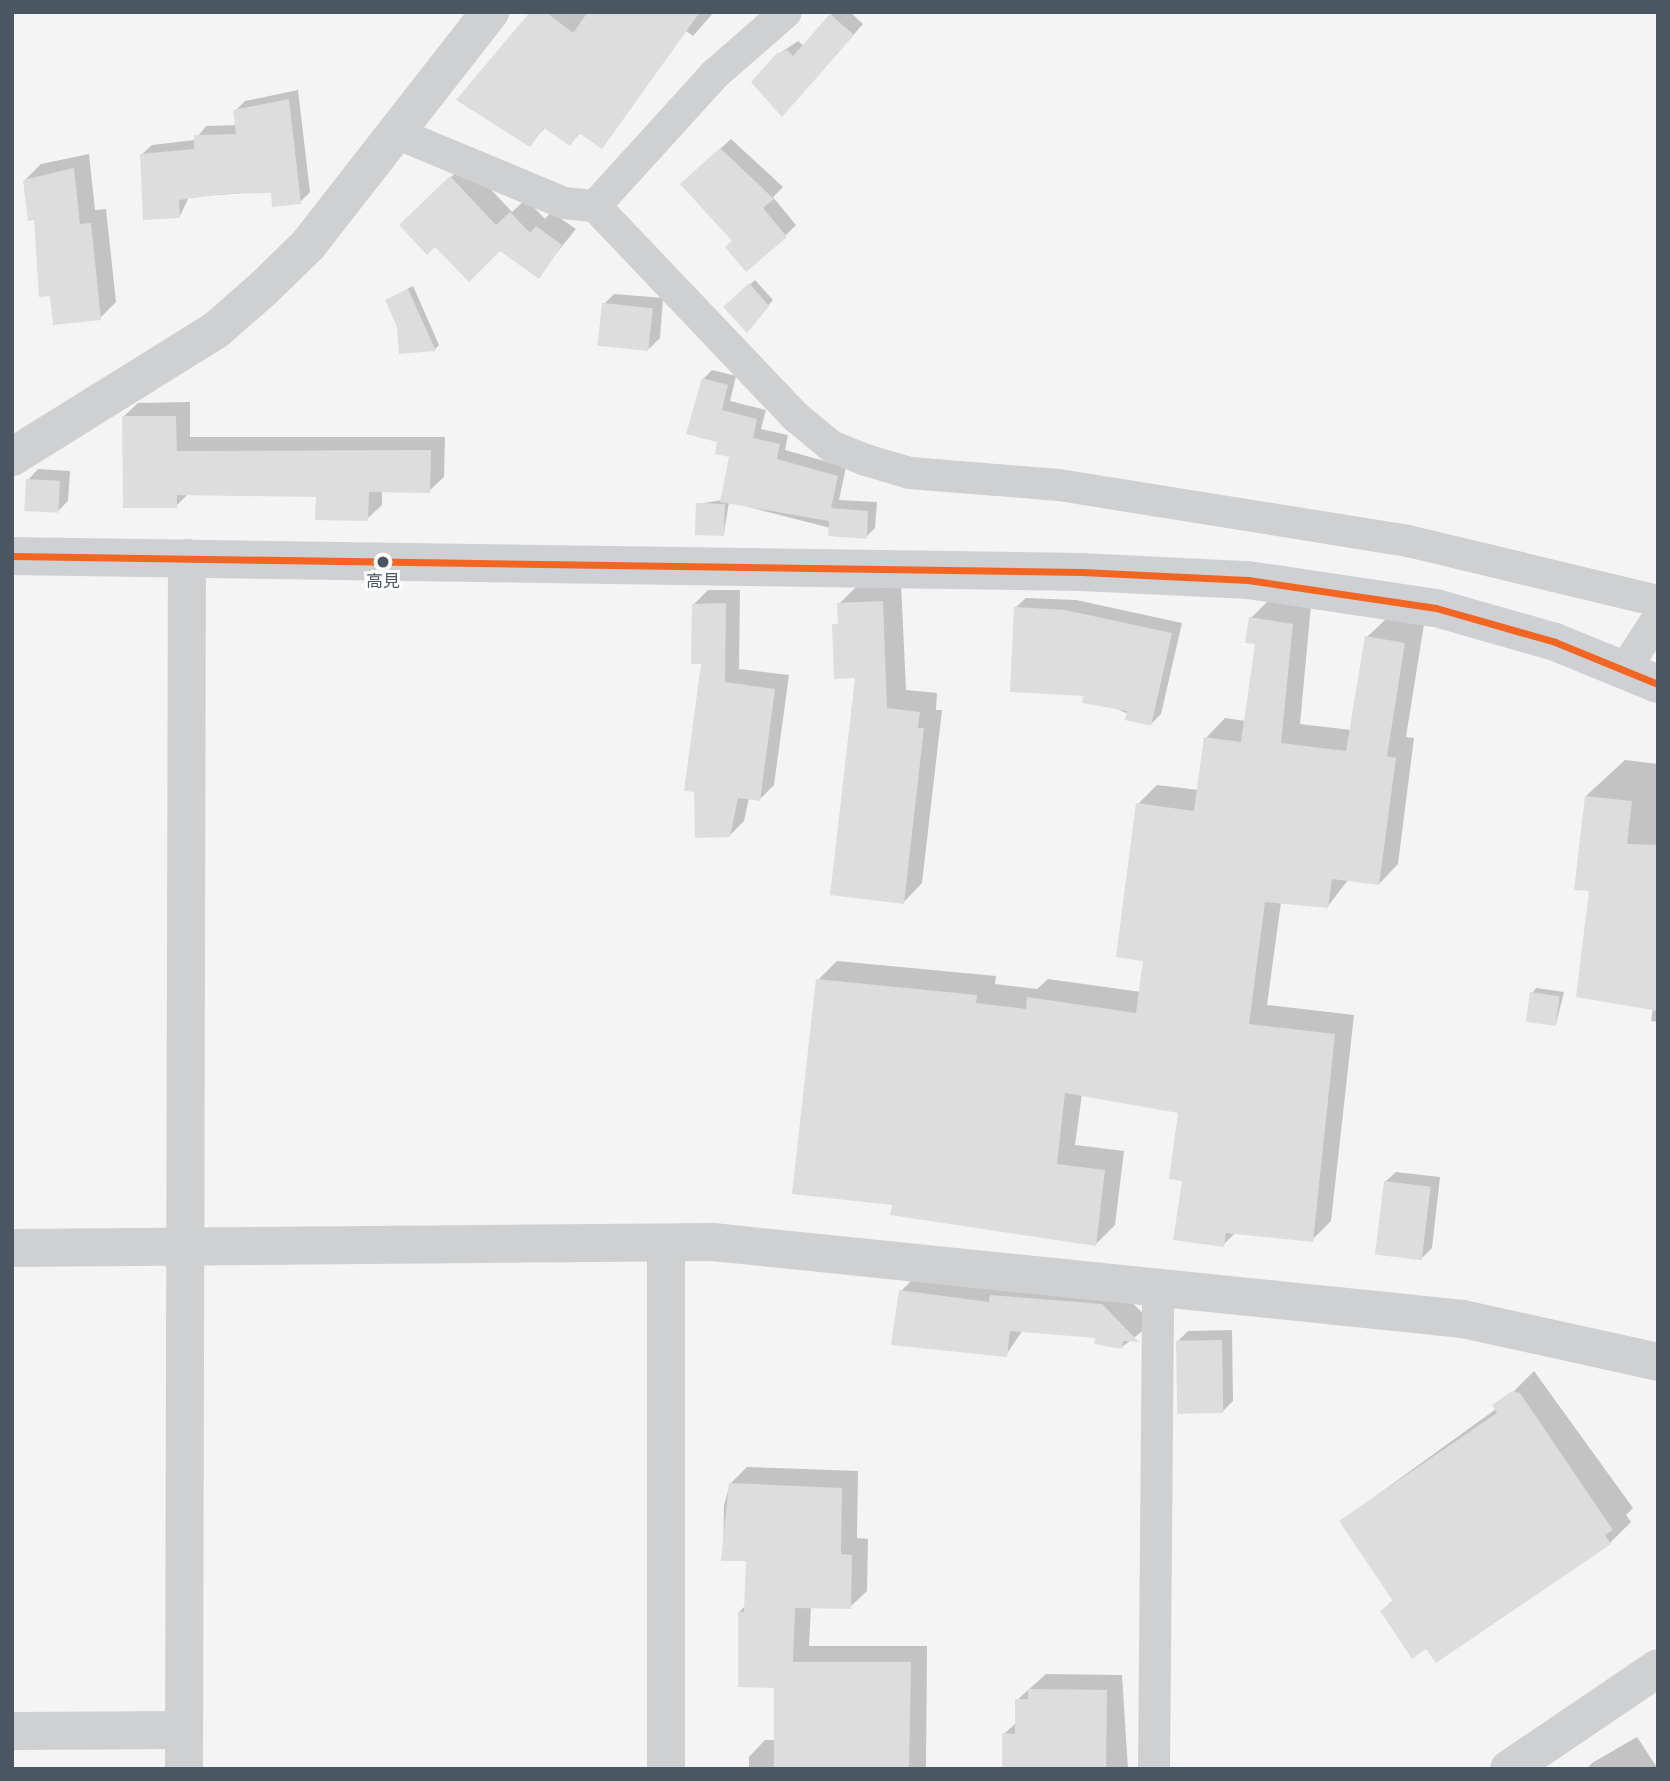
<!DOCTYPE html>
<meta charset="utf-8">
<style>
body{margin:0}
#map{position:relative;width:1670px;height:1781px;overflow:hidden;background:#f4f4f4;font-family:Rubik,"Noto Sans JP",sans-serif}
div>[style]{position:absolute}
.shadow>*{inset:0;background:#0003}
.building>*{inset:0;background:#ddddde;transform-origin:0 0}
.minor>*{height:32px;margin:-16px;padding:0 16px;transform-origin:16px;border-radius:16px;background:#ced0d2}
.tertiary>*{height:38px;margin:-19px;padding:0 19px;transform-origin:19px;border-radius:19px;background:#ced0d2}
.secondary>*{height:38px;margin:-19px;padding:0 19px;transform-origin:19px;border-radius:19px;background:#ced0d4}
.bus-1>*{height:7px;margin:-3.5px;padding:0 3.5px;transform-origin:3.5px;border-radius:3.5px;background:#f26522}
.dots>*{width:19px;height:19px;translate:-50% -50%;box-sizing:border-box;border:4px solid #fff;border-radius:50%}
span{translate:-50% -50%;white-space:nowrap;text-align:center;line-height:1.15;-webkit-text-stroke:6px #fff;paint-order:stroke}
.bus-label{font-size:17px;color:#4a5661}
.frame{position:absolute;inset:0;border:14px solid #4a5661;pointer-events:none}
</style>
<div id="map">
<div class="shadow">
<i style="clip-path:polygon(532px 12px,714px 12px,693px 36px,686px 31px,602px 147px,581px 132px,570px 144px,546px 127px,529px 145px,458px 99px)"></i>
<i style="clip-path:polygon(834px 12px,850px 12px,863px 24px,793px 104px,777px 55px,798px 41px,804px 46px)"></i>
<i style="clip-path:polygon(298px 90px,310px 192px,300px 202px,272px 191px,189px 197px,180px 216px,141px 155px,152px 145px,195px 140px,206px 126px,237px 125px,235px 111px,245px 101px)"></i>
<i style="clip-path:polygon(731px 139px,783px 187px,773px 197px,796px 225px,786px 235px,734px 240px,693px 174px)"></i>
<i style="clip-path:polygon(89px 154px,95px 210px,106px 209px,116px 302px,100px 318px,52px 294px,25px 180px,41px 164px)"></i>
<i style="clip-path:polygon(466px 163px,512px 212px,526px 199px,545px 219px,551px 212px,576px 229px,538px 276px,500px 249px,416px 210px)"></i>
<i style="clip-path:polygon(755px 280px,773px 300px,751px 326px,725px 307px)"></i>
<i style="clip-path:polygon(413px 286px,439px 345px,435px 349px,387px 300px)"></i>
<i style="clip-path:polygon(614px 294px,663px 298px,660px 338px,649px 349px,604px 304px)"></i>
<i style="clip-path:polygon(712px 370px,736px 376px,730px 401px,766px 410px,761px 429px,788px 435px,785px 450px,846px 467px,839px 500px,877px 502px,875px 528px,866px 537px,729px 502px,724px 533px,698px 504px,722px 500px,731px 456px,720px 440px,703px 379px)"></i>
<i style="clip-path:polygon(190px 402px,190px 437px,445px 437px,444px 477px,429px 491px,382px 490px,382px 505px,367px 519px,317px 495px,188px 494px,176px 506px,123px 417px,138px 403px)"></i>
<i style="clip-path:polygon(38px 469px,70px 471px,68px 501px,58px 511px,28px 480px)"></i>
<i style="clip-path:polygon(901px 583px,906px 690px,937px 693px,936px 710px,942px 710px,922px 883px,904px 902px,839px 604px,858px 585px)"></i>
<i style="clip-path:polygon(708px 590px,740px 590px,739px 669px,789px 675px,774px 785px,760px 799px,749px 798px,744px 821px,730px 835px,694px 604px)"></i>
<i style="clip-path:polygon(1026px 598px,1076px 600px,1182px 623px,1161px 714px,1151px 724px,1085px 695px,1015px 608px)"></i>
<i style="clip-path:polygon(1270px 599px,1311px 605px,1300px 724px,1351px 730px,1367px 637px,1387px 618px,1424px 624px,1406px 737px,1414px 738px,1398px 864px,1379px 884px,1348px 880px,1328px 906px,1281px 902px,1267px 1005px,1354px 1015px,1331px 1221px,1312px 1240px,1236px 1232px,1223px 1245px,1183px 1180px,1180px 1112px,1082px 1094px,1075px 1145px,1124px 1151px,1115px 1225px,1096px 1244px,894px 1203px,818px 980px,837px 961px,996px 976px,995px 984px,1037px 989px,1048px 979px,1141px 992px,1145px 959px,1138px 804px,1157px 785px,1199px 790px,1206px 738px,1225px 718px,1246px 721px,1257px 643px,1251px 618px)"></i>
<i style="clip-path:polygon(1625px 760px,1658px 764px,1658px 1022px,1651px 1021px,1653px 1008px,1591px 890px,1586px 796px)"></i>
<i style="clip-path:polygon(1536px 988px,1564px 992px,1556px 1024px,1532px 993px)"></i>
<i style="clip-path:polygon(1396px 1172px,1440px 1177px,1432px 1248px,1422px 1258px,1385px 1182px)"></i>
<i style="clip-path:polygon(917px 1275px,1118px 1289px,1153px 1323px,1122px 1347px,1097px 1337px,1023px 1330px,1006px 1355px,901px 1291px)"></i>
<i style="clip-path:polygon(1232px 1330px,1233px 1401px,1223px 1411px,1178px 1341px,1188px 1331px)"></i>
<i style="clip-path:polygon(1534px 1371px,1633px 1508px,1626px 1515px,1631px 1522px,1610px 1543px,1427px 1647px,1382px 1611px,1394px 1599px,1341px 1521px,1496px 1409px)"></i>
<i style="clip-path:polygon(747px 1467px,858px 1471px,857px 1538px,868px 1539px,867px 1591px,850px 1607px,811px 1606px,809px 1646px,927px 1646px,926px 1769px,749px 1769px,749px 1757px,765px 1740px,776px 1740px,776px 1686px,739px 1612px,746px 1605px,748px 1560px,723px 1560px,724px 1505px,730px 1484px)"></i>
<i style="clip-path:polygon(1046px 1674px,1122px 1675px,1128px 1769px,1004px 1769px,1004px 1734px,1017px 1722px,1017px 1700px)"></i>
<i style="clip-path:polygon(1637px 1737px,1658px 1769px,1587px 1769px,1592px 1763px)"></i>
</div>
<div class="building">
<i style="clip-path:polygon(530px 12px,546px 12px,573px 33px,588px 12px,700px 12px,602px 149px,579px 133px,570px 146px,544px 128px,530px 147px,456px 100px)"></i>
<i style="clip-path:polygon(830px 14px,854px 35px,782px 117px,751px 82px,776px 54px,787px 50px,793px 56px)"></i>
<i style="clip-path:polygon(289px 99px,301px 204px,272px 207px,271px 193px,223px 194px,179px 200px,180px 218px,143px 220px,140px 154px,194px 149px,194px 135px,236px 134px,233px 110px)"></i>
<i style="clip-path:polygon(720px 148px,774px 199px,763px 208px,787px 237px,746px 272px,725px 247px,732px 241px,680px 184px)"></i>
<i style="clip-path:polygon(74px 168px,80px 224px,91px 223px,101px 320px,53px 325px,50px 296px,39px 297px,34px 220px,28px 221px,23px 180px)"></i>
<i style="clip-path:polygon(450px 176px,496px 225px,510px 212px,530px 233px,536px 226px,562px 245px,539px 279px,500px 251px,469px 282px,435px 247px,427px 255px,399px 225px)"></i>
<i style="clip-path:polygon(749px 283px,769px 306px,747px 333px,723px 307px)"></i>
<i style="clip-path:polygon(408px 289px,436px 351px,399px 354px,397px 327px,385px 300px)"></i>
<i style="left:602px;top:303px;width:51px;height:43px;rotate:6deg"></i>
<i style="clip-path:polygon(702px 378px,728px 385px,722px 410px,757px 419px,753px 438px,780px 444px,777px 459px,838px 476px,831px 508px,868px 511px,867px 539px,828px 536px,829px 521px,720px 502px,729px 457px,715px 454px,717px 442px,686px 434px)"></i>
<i style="clip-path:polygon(122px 416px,176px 416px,177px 451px,431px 450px,430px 493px,369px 492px,368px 521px,315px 520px,316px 497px,177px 495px,177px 508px,123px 508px)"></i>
<i style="left:26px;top:479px;width:34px;height:32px;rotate:3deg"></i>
<i style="left:696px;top:503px;width:29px;height:32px;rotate:2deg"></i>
<i style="clip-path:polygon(883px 601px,887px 708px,920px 712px,918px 728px,924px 728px,904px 904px,830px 895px,855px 678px,834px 679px,832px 624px,838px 624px,837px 603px)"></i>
<i style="clip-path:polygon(726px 603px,725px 682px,775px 689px,760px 801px,738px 798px,730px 837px,695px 838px,694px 792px,684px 791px,701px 664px,691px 664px,692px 604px)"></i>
<i style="clip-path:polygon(1014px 607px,1065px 610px,1172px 633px,1151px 726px,1125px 720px,1127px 711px,1082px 703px,1083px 696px,1010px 692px)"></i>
<i style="clip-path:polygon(1249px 617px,1293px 624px,1281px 743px,1346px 751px,1365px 636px,1405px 643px,1387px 756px,1396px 758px,1379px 885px,1332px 879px,1328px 908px,1265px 902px,1249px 1024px,1335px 1034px,1313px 1242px,1226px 1233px,1224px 1247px,1173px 1240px,1182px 1181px,1169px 1179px,1178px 1113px,1065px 1093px,1057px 1164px,1105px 1170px,1096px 1246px,890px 1215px,892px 1205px,792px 1194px,816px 979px,977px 995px,976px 1003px,1026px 1009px,1027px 997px,1136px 1013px,1143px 961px,1116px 957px,1136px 803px,1194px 811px,1204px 737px,1241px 742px,1255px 644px,1245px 643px)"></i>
<i style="clip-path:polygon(1585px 796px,1632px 801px,1627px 844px,1658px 845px,1658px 1011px,1576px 997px,1589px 891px,1574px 890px)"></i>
<i style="left:1530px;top:992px;width:30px;height:30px;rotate:8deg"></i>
<i style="left:1384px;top:1181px;width:47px;height:74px;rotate:7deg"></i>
<i style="clip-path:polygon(899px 1290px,989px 1302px,990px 1295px,1102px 1304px,1139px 1342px,1123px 1341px,1122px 1349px,1094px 1344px,1095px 1338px,1010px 1331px,1007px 1357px,891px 1345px)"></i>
<i style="left:1222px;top:1340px;width:73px;height:46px;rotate:89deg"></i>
<i style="clip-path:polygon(1512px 1391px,1520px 1393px,1613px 1530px,1605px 1535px,1611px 1544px,1436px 1663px,1426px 1649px,1412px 1659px,1380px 1611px,1393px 1601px,1339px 1521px,1497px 1413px,1492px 1405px)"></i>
<i style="clip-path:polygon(729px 1483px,842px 1488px,841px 1554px,852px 1555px,851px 1609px,795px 1608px,793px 1662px,911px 1662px,909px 1769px,774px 1769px,774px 1688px,738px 1687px,738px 1612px,744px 1612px,746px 1561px,721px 1561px)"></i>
<i style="clip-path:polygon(1028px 1689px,1107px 1690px,1106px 1769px,1002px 1769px,1002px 1733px,1015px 1734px,1015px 1699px,1028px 1699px)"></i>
</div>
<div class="minor">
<i style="left:396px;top:133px;width:182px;rotate:22.6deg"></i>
<i style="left:564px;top:203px;width:31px;rotate:6deg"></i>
<i style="left:595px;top:206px;width:291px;rotate:46.4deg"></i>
<i style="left:796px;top:417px;width:45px;rotate:39.6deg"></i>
<i style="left:831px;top:446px;width:38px;rotate:22deg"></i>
<i style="left:866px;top:460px;width:46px;rotate:16.5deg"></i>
<i style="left:910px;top:473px;width:149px;rotate:4.6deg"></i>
<i style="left:1059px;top:485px;width:353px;rotate:9.1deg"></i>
<i style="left:1408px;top:541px;width:257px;rotate:13.5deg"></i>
<i style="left:595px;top:206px;width:178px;rotate:-47.7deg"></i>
<i style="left:715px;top:74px;width:94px;rotate:-41.1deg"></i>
<i style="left:1625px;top:669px;width:61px;rotate:-57.1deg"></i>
<i style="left:1154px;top:1769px;width:484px;rotate:-89.5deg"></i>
</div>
<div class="tertiary">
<i style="left:12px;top:457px;width:240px;rotate:-31.9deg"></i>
<i style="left:216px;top:330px;width:64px;rotate:-41.2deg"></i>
<i style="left:264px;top:288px;width:62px;rotate:-44.3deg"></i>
<i style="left:308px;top:245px;width:296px;rotate:-52deg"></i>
<i style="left:12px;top:1248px;width:701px;rotate:-0.49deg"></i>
<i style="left:713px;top:1242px;width:754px;rotate:5.86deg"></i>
<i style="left:1463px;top:1319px;width:200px;rotate:12.4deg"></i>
<i style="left:12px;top:1731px;width:172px;rotate:-0.3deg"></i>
<i style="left:184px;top:1769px;width:1211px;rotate:-89.86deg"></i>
<i style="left:666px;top:1769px;width:525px;rotate:-90deg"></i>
<i style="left:1509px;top:1769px;width:180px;rotate:-34.1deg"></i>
</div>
<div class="secondary">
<i style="left:12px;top:556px;width:1070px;rotate:0.86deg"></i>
<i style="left:1082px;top:572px;width:166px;rotate:2.8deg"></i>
<i style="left:1248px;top:580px;width:190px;rotate:8.5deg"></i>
<i style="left:1436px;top:608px;width:124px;rotate:15.9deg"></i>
<i style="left:1555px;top:642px;width:111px;rotate:22.2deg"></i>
</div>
<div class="bus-1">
<i style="left:12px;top:556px;width:1070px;rotate:0.86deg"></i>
<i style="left:1082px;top:572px;width:166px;rotate:2.8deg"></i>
<i style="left:1248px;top:580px;width:190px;rotate:8.5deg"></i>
<i style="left:1436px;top:608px;width:124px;rotate:15.9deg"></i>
<i style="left:1555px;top:642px;width:111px;rotate:22.2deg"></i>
</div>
<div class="dots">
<i style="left:383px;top:562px;background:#4a5661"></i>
</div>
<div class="bus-label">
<span style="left:383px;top:582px">高見</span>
</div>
<div class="frame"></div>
</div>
